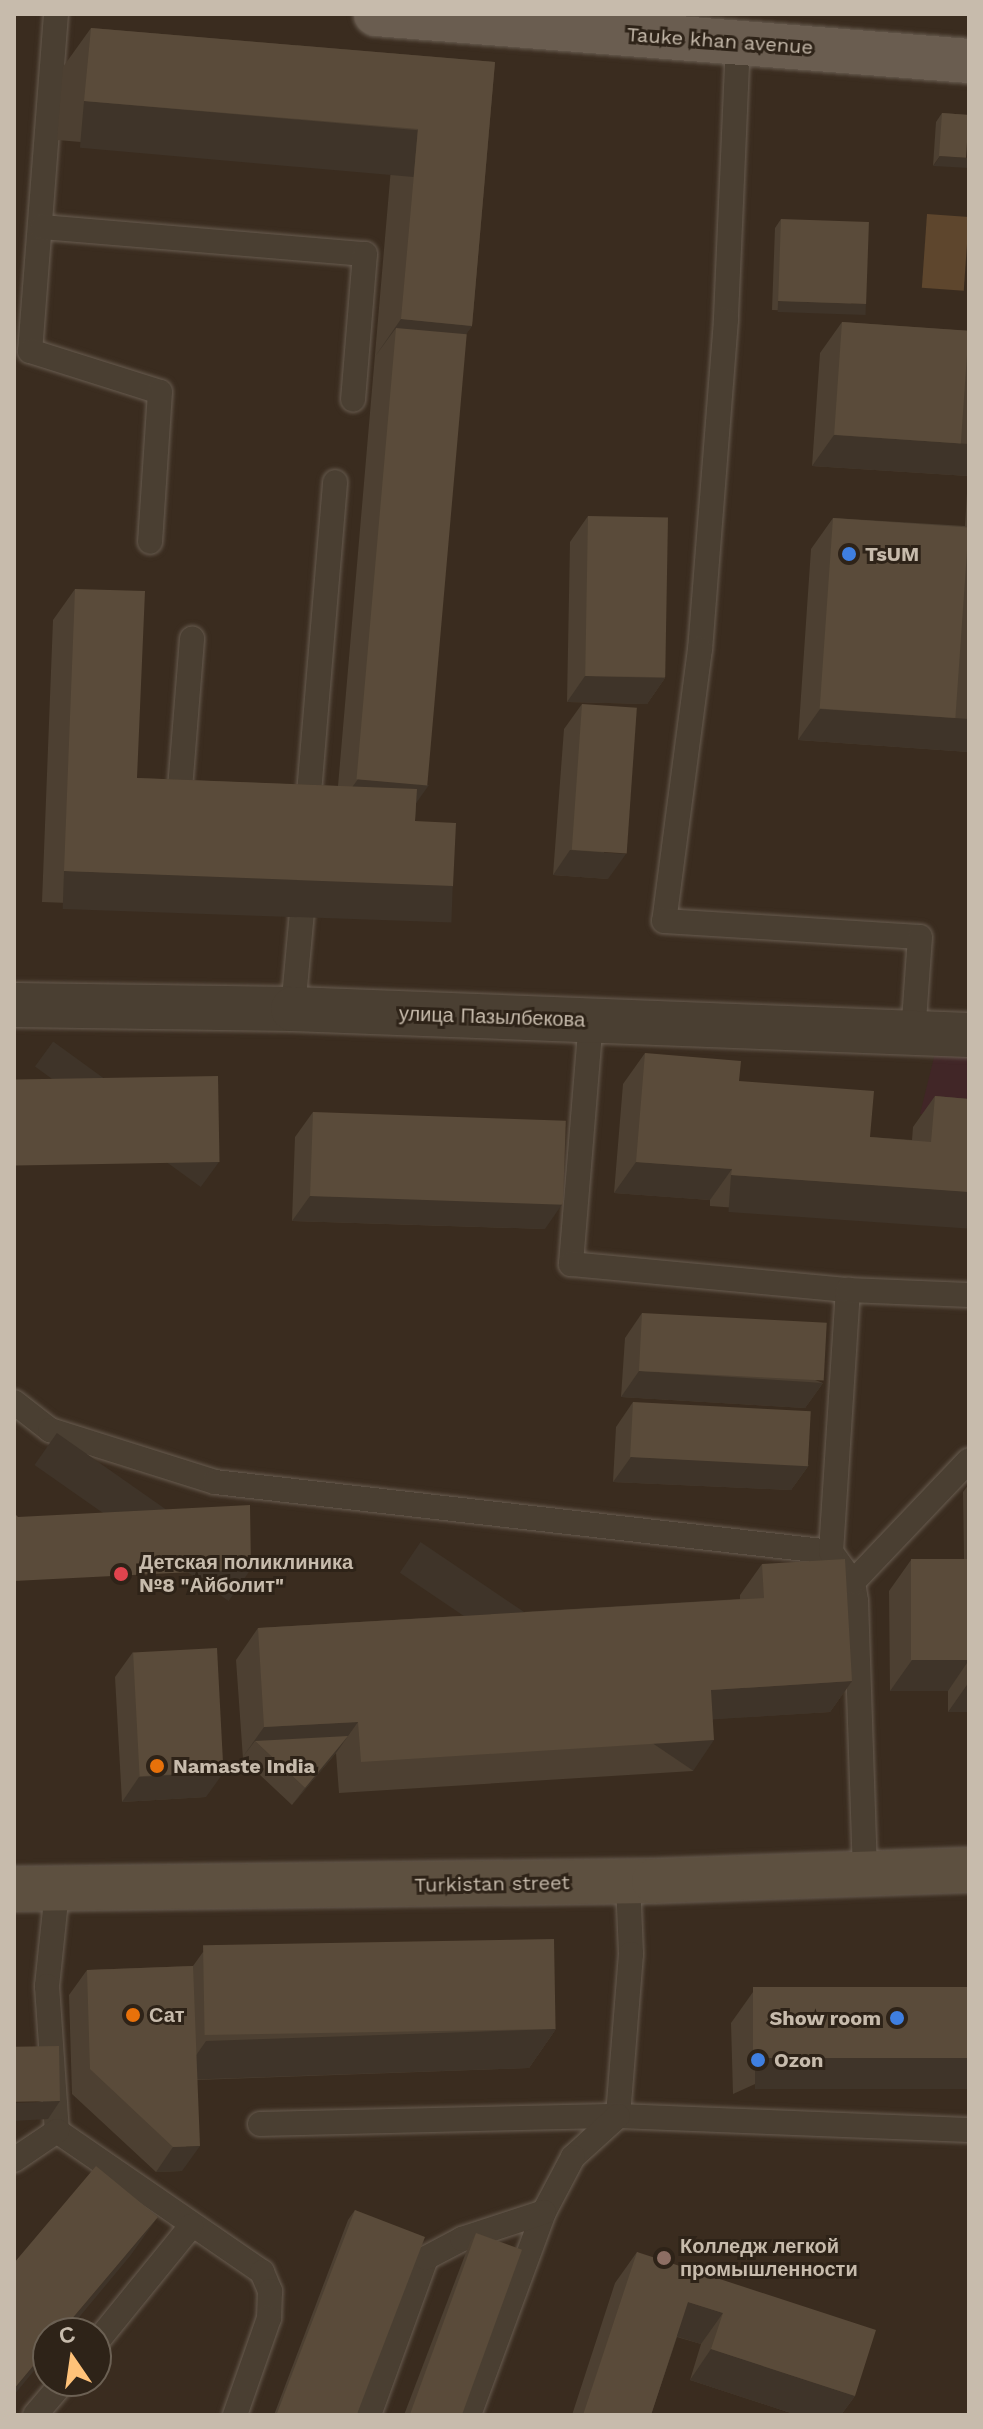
<!DOCTYPE html>
<meta charset="utf-8">
<style>
body{margin:0}
#map{position:relative;width:983px;height:2429px;overflow:hidden;background:#3a2c1f;font-family:"Work Sans",sans-serif}
div>[style]{position:absolute}
.green>*{inset:0;background:#412627}
.water>*{inset:0;background:#5e462d;transform-origin:0 0}
.roads{filter:drop-shadow(0 0 2px #685c50) drop-shadow(0 0 2px #685c50)}
.service>*{height:24px;margin:-12px;padding:0 12px;transform-origin:12px;border-radius:12px;background:#4a3f32}
.minor>*{height:44px;margin:-22px;padding:0 22px;transform-origin:22px;border-radius:22px;background:#4a3f32}
.secondary>*{height:44px;margin:-22px;padding:0 22px;transform-origin:22px;border-radius:22px;background:#5d5040}
.primary>*{height:44px;margin:-22px;padding:0 22px;transform-origin:22px;border-radius:22px;background:#6a5d50}
.wall>*{inset:0;background:#4d4032}
.shaded-wall>*{inset:0;background:#3f3429;transform-origin:0 0}
.building>*{inset:0;background:#5a4b3a;transform-origin:0 0}
.dots>*{width:22px;height:22px;translate:-50% -50%;box-sizing:border-box;border:4px solid #2e2318;border-radius:50%}
span{translate:-50% -50%;white-space:nowrap;text-align:center;line-height:1.15;-webkit-text-stroke:6px #2e2318;paint-order:stroke}
.street-label{font-size:20px;color:#c7bbac}
.poi-label{font-size:20px;color:#c7bbac;font-weight:700}
.left{translate:0 -50%;text-align:left}
.right{translate:-100% -50%;text-align:right}
.frame{position:absolute;inset:0;border:16px solid #c7bbac;pointer-events:none}
.north{position:absolute;left:32px;top:2317px;width:80px;height:80px;box-sizing:border-box;background:#2e2318;border:2px solid #6b6053;border-radius:50%;rotate:347deg;font-size:22px;font-weight:700;line-height:32px;text-align:center;color:#c7bbac}
.north::after{content:'';display:block;margin:auto;width:28px;height:36px;background:#ffc279;clip-path:polygon(50% 0,100% 100%,50% 72%,0 100%)}
</style>
<div id="map">
<div class="green">
<i style="clip-path:polygon(936px 1049px,969px 1052px,969px 1117px,920px 1114px)"></i>
</div>
<div class="water">
<i style="left:927px;top:214px;width:42px;height:74px;rotate:4deg"></i>
</div>
<div class="roads">
<div class="service">
<i style="left:56px;top:14px;width:338px;rotate:94.4deg"></i>
<i style="left:30px;top:351px;width:136px;rotate:17.5deg"></i>
<i style="left:160px;top:392px;width:150px;rotate:93.8deg"></i>
<i style="left:738px;top:42px;width:278px;rotate:92.5deg"></i>
<i style="left:726px;top:320px;width:330px;rotate:94.5deg"></i>
<i style="left:700px;top:649px;width:274px;rotate:97.5deg"></i>
<i style="left:664px;top:921px;width:256px;rotate:3.6deg"></i>
<i style="left:920px;top:937px;width:97px;rotate:94.1deg"></i>
<i style="left:42px;top:227px;width:324px;rotate:4.8deg"></i>
<i style="left:365px;top:254px;width:146px;rotate:94.7deg"></i>
<i style="left:189px;top:802px;width:10px;rotate:-174deg"></i>
<i style="left:179px;top:801px;width:163px;rotate:-85.4deg"></i>
<i style="left:308px;top:805px;width:324px;rotate:-85.2deg"></i>
<i style="left:293px;top:1009px;width:97px;rotate:-84.7deg"></i>
<i style="left:591px;top:1020px;width:245px;rotate:94.7deg"></i>
<i style="left:571px;top:1264px;width:278px;rotate:5.4deg"></i>
<i style="left:14px;top:1402px;width:46px;rotate:37.9deg"></i>
<i style="left:50px;top:1430px;width:173px;rotate:17.5deg"></i>
<i style="left:215px;top:1482px;width:620px;rotate:6.48deg"></i>
<i style="left:831px;top:1552px;width:37px;rotate:54deg"></i>
<i style="left:853px;top:1582px;width:19px;rotate:81deg"></i>
<i style="left:856px;top:1601px;width:272px;rotate:88.1deg"></i>
<i style="left:831px;top:1552px;width:263px;rotate:-86.3deg"></i>
<i style="left:848px;top:1290px;width:121px;rotate:2.4deg"></i>
<i style="left:853px;top:1582px;width:168px;rotate:-46.4deg"></i>
<i style="left:628px;top:1882px;width:72px;rotate:87.6deg"></i>
<i style="left:631px;top:1954px;width:163px;rotate:94.6deg"></i>
<i style="left:618px;top:2116px;width:351px;rotate:2.3deg"></i>
<i style="left:57px;top:1891px;width:96px;rotate:96deg"></i>
<i style="left:47px;top:1986px;width:145px;rotate:86.1deg"></i>
<i style="left:57px;top:2131px;width:249px;rotate:34.5deg"></i>
<i style="left:262px;top:2272px;width:21px;rotate:67deg"></i>
<i style="left:270px;top:2291px;width:27px;rotate:92deg"></i>
<i style="left:269px;top:2318px;width:103px;rotate:109.3deg"></i>
<i style="left:260px;top:2124px;width:358px;rotate:-1.3deg"></i>
<i style="left:618px;top:2116px;width:61px;rotate:137.7deg"></i>
<i style="left:573px;top:2157px;width:62px;rotate:117.8deg"></i>
<i style="left:544px;top:2212px;width:216px;rotate:110.3deg"></i>
<i style="left:14px;top:2160px;width:52px;rotate:-34deg"></i>
<i style="left:96px;top:2343px;width:151px;rotate:-50.9deg"></i>
<i style="left:35px;top:2415px;width:45px;rotate:-49.5deg"></i>
<i style="left:369px;top:2415px;width:167px;rotate:-70deg"></i>
<i style="left:426px;top:2258px;width:41px;rotate:-27.8deg"></i>
<i style="left:462px;top:2239px;width:86px;rotate:-18.2deg"></i>
</div>
<div class="minor">
<i style="left:14px;top:1005px;width:279px;rotate:0.8deg"></i>
<i style="left:293px;top:1009px;width:676px;rotate:2.2deg"></i>
</div>
<div class="secondary">
<i style="left:14px;top:1889px;width:640px;rotate:-0.72deg"></i>
<i style="left:654px;top:1881px;width:315px;rotate:-2deg"></i>
</div>
<div class="primary">
<i style="left:376px;top:14px;width:595px;rotate:4.53deg"></i>
</div>
</div>
<div class="wall">
<i style="clip-path:polygon(91px 28px,495px 62px,472px 326px,466px 334px,416px 804px,415px 821px,453px 886px,431px 917px,42px 902px,53px 620px,75px 589px,137px 778px,338px 786px,391px 168px,57px 140px,63px 67px)"></i>
<i style="clip-path:polygon(942px 113px,969px 115px,933px 166px,936px 122px)"></i>
<i style="clip-path:polygon(781px 219px,859px 313px,772px 310px,775px 228px)"></i>
<i style="clip-path:polygon(842px 322px,969px 331px,969px 752px,798px 740px,811px 549px,833px 518px,965px 526px,968px 476px,812px 466px,820px 353px)"></i>
<i style="clip-path:polygon(588px 516px,665px 678px,647px 704px,567px 702px,570px 542px)"></i>
<i style="clip-path:polygon(582px 704px,608px 879px,553px 875px,564px 729px)"></i>
<i style="clip-path:polygon(645px 1053px,739px 1081px,870px 1137px,912px 1140px,913px 1127px,935px 1096px,969px 1099px,969px 1225px,710px 1206px,710px 1200px,614px 1193px,623px 1084px)"></i>
<i style="clip-path:polygon(313px 1112px,545px 1229px,292px 1221px,295px 1137px)"></i>
<i style="clip-path:polygon(642px 1313px,823px 1383px,805px 1408px,621px 1397px,625px 1338px)"></i>
<i style="clip-path:polygon(633px 1402px,809px 1465px,791px 1490px,613px 1482px,616px 1427px)"></i>
<i style="clip-path:polygon(969px 1484px,969px 1712px,948px 1712px,948px 1691px,890px 1691px,889px 1591px,911px 1560px,964px 1559px,963px 1492px)"></i>
<i style="clip-path:polygon(762px 1564px,852px 1681px,830px 1712px,713px 1719px,693px 1771px,339px 1793px,336px 1753px,292px 1805px,243px 1759px,236px 1660px,258px 1628px,740px 1599px,740px 1595px)"></i>
<i style="clip-path:polygon(133px 1652px,206px 1797px,122px 1802px,115px 1677px)"></i>
<i style="clip-path:polygon(203px 1952px,556px 2029px,529px 2068px,197px 2080px,182px 2171px,156px 2172px,72px 2094px,69px 1995px,87px 1970px,193px 1966px)"></i>
<i style="clip-path:polygon(969px 1987px,733px 2094px,731px 2023px,753px 1992px)"></i>
<i style="clip-path:polygon(355px 2210px,357px 2415px,274px 2415px,348px 2220px)"></i>
<i style="clip-path:polygon(476px 2233px,458px 2415px,404px 2415px,470px 2242px)"></i>
<i style="clip-path:polygon(637px 2252px,855px 2396px,841px 2415px,797px 2415px,690px 2380px,701px 2344px,677px 2337px,651px 2415px,572px 2415px,615px 2283px)"></i>
</div>
<div class="shaded-wall">
<i style="left:84px;top:101px;width:335px;height:47px;rotate:5deg"></i>
<i style="clip-path:polygon(940px 156px,969px 158px,969px 168px,933px 166px)"></i>
<i style="left:778px;top:301px;width:88px;height:11px;rotate:2deg"></i>
<i style="clip-path:polygon(401px 319px,472px 326px,445px 364px,396px 328px,374px 358px)"></i>
<i style="clip-path:polygon(834px 435px,969px 444px,969px 475px,968px 476px,812px 466px)"></i>
<i style="clip-path:polygon(585px 676px,665px 678px,647px 704px,567px 702px)"></i>
<i style="clip-path:polygon(820px 709px,969px 719px,969px 752px,798px 740px)"></i>
<i style="clip-path:polygon(358px 779px,429px 785px,407px 816px,336px 810px)"></i>
<i style="clip-path:polygon(570px 850px,626px 854px,608px 879px,553px 875px)"></i>
<i style="left:64px;top:871px;width:389px;height:38px;rotate:2deg"></i>
<i style="left:219px;top:1162px;width:31px;height:205px;rotate:126deg"></i>
<i style="clip-path:polygon(636px 1162px,732px 1169px,710px 1200px,614px 1193px)"></i>
<i style="left:731px;top:1175px;width:239px;height:37px;rotate:4deg"></i>
<i style="clip-path:polygon(310px 1196px,563px 1203px,545px 1229px,292px 1221px)"></i>
<i style="clip-path:polygon(639px 1371px,823px 1383px,805px 1408px,621px 1397px)"></i>
<i style="clip-path:polygon(631px 1457px,809px 1465px,791px 1490px,613px 1482px)"></i>
<i style="left:251px;top:1569px;width:39px;height:237px;rotate:125deg"></i>
<i style="clip-path:polygon(912px 1660px,969px 1660px,948px 1691px,890px 1691px)"></i>
<i style="clip-path:polygon(852px 1681px,830px 1712px,689px 1721px,711px 1690px)"></i>
<i style="clip-path:polygon(969px 1682px,969px 1712px,948px 1712px)"></i>
<i style="clip-path:polygon(358px 1722px,336px 1753px,292px 1805px,305px 1788px,255px 1741px,242px 1758px,264px 1727px)"></i>
<i style="left:714px;top:1740px;width:37px;height:354px;rotate:124deg"></i>
<i style="clip-path:polygon(224px 1772px,206px 1797px,122px 1802px,139px 1777px)"></i>
<i style="clip-path:polygon(556px 2029px,529px 2068px,179px 2080px,206px 2041px)"></i>
<i style="left:969px;top:2058px;width:31px;height:214px;rotate:90deg"></i>
<i style="clip-path:polygon(60px 2101px,48px 2119px,14px 2121px,14px 2103px)"></i>
<i style="clip-path:polygon(200px 2146px,182px 2171px,156px 2172px,173px 2147px)"></i>
<i style="clip-path:polygon(158px 2217px,130px 2256px,66px 2333px,60px 2333px)"></i>
<i style="clip-path:polygon(688px 2302px,723px 2313px,701px 2344px,666px 2333px)"></i>
<i style="clip-path:polygon(48px 2348px,48px 2354px,14px 2395px,14px 2389px)"></i>
<i style="clip-path:polygon(711px 2349px,855px 2396px,841px 2415px,797px 2415px,690px 2380px)"></i>
</div>
<div class="building">
<i style="clip-path:polygon(91px 28px,495px 62px,472px 326px,401px 319px,418px 129px,84px 101px)"></i>
<i style="clip-path:polygon(14px 58px,16px 58px,14px 85px)"></i>
<i style="left:942px;top:113px;width:27px;height:43px;rotate:4deg"></i>
<i style="left:781px;top:219px;width:88px;height:82px;rotate:2deg"></i>
<i style="left:842px;top:322px;width:127px;height:113px;rotate:4deg"></i>
<i style="left:396px;top:328px;width:71px;height:453px;rotate:5deg"></i>
<i style="left:588px;top:516px;width:80px;height:160px;rotate:1deg"></i>
<i style="left:833px;top:518px;width:136px;height:191px;rotate:4deg"></i>
<i style="clip-path:polygon(75px 589px,145px 591px,137px 778px,417px 789px,415px 821px,456px 823px,453px 886px,64px 871px)"></i>
<i style="left:582px;top:704px;width:55px;height:146px;rotate:4deg"></i>
<i style="clip-path:polygon(645px 1053px,741px 1061px,739px 1081px,874px 1091px,870px 1137px,931px 1142px,935px 1096px,969px 1099px,969px 1192px,731px 1175px,732px 1169px,636px 1162px)"></i>
<i style="left:218px;top:1076px;width:86px;height:204px;rotate:89deg"></i>
<i style="left:313px;top:1112px;width:253px;height:84px;rotate:2deg"></i>
<i style="left:642px;top:1313px;width:185px;height:58px;rotate:3deg"></i>
<i style="left:633px;top:1402px;width:178px;height:55px;rotate:3deg"></i>
<i style="clip-path:polygon(250px 1505px,251px 1569px,14px 1581px,14px 1513px,18px 1517px)"></i>
<i style="clip-path:polygon(845px 1559px,852px 1681px,711px 1690px,714px 1740px,361px 1762px,358px 1722px,264px 1727px,258px 1628px,764px 1598px,762px 1564px)"></i>
<i style="left:969px;top:1559px;width:101px;height:58px;rotate:90deg"></i>
<i style="left:217px;top:1648px;width:124px;height:84px;rotate:87deg"></i>
<i style="clip-path:polygon(348px 1736px,305px 1788px,255px 1741px)"></i>
<i style="left:554px;top:1939px;width:90px;height:351px;rotate:89deg"></i>
<i style="clip-path:polygon(193px 1966px,200px 2146px,173px 2147px,90px 2069px,87px 1970px)"></i>
<i style="left:969px;top:1987px;width:71px;height:216px;rotate:90deg"></i>
<i style="left:59px;top:2046px;width:55px;height:45px;rotate:89deg"></i>
<i style="clip-path:polygon(96px 2166px,158px 2217px,60px 2333px,48px 2333px,48px 2348px,14px 2389px,14px 2263px)"></i>
<i style="left:355px;top:2210px;width:75px;height:219px;rotate:21deg"></i>
<i style="left:476px;top:2233px;width:49px;height:195px;rotate:20deg"></i>
<i style="clip-path:polygon(637px 2252px,876px 2330px,855px 2396px,711px 2349px,723px 2313px,688px 2302px,651px 2415px,583px 2415px)"></i>
</div>
<div class="dots">
<i style="left:849px;top:554px;background:#3f7fe0"></i>
<i style="left:121px;top:1574px;background:#e0444e"></i>
<i style="left:157px;top:1766px;background:#e8710a"></i>
<i style="left:133px;top:2015px;background:#e8710a"></i>
<i style="left:897px;top:2018px;background:#3f7fe0"></i>
<i style="left:758px;top:2060px;background:#3f7fe0"></i>
<i style="left:664px;top:2258px;background:#8d6e63"></i>
</div>
<div class="street-label">
<span style="left:720px;top:41px;rotate:4deg">Tauke khan avenue</span>
<span style="left:492px;top:1017px;rotate:2deg">улица Пазылбекова</span>
<span style="left:492px;top:1884px;rotate:-1deg">Turkistan street</span>
</div>
<div class="poi-label">
<span class="left" style="left:865px;top:554px">TsUM</span>
<span class="left" style="left:139px;top:1574px">Детская поликлиника<br>№8 "Айболит"</span>
<span class="left" style="left:173px;top:1766px">Namaste India</span>
<span class="left" style="left:149px;top:2015px">Сат</span>
<span class="right" style="left:881px;top:2018px">Show room</span>
<span class="left" style="left:774px;top:2060px">Ozon</span>
<span class="left" style="left:680px;top:2258px">Колледж легкой<br>промышленности</span>
</div>
<div class="frame"></div>
<div class="north">С</div>
</div>
